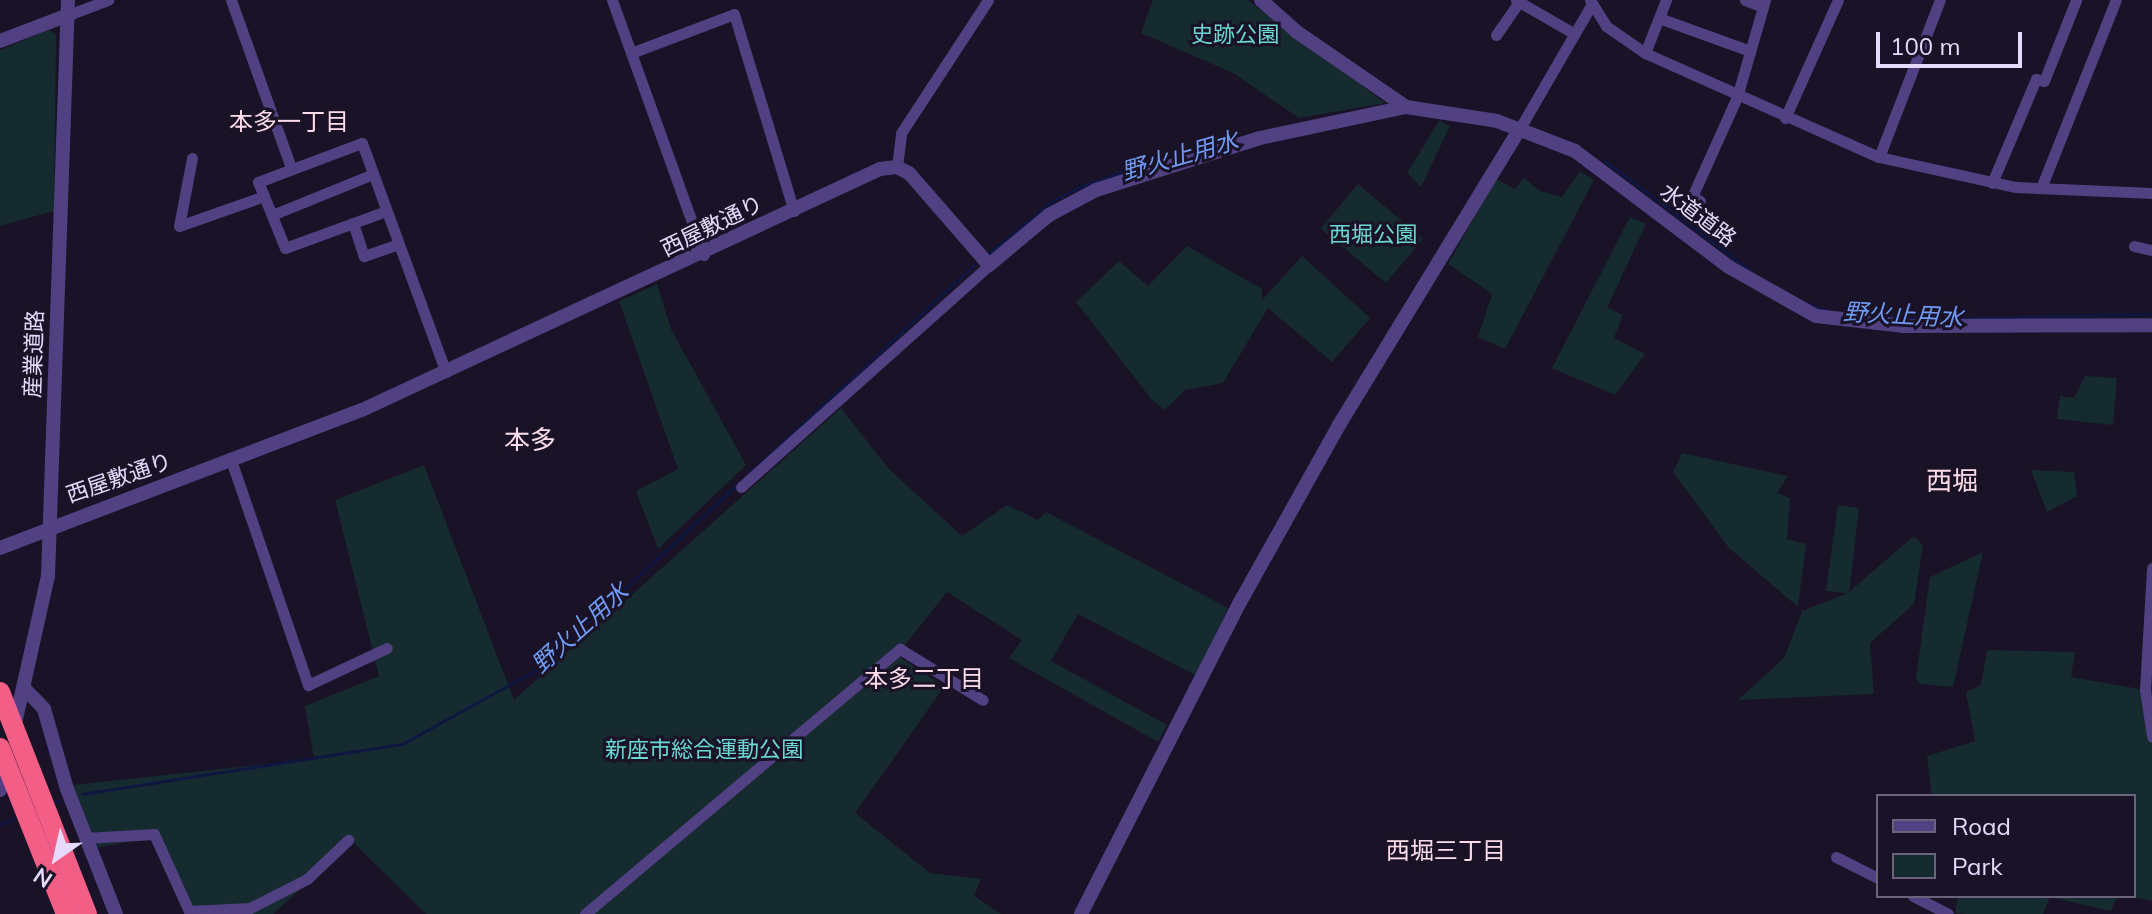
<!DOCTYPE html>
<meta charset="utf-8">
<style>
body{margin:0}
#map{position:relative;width:2152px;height:914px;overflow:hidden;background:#1a1226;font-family:Mulish,"Noto Sans JP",sans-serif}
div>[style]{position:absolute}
.green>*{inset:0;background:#152b30;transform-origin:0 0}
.stream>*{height:3px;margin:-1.5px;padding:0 1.5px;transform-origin:1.5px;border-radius:1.5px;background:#0f1642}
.minor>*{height:11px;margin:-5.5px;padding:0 5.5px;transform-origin:5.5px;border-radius:5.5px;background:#514082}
.tertiary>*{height:14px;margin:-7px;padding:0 7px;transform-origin:7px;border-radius:7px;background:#514082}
.motorway>*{height:20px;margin:-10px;padding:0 10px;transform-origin:10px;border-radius:10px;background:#f35e86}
span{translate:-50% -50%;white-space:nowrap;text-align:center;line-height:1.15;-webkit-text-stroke:6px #1a1226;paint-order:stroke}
.park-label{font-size:22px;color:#6ad8d3}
.street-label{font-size:22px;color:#e5dafc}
.neighbourhood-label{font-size:24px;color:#fcdce9}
.water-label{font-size:24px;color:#709bf4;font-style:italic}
.quarter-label{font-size:26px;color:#fcdce9}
.legend{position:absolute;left:1876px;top:794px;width:260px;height:104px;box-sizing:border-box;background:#1a1226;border:2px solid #6b627c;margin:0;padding:10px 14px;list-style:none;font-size:24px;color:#e5dafc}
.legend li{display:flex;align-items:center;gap:16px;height:40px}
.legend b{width:40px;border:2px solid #6b627c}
.north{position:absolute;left:16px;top:818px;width:80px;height:80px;-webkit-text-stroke:6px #1a1226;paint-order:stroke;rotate:214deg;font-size:22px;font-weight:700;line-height:32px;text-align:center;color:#e5dafc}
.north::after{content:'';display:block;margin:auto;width:28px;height:36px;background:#e5dafc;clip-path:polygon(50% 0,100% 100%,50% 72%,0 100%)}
.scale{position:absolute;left:1876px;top:32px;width:146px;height:36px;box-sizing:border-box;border:4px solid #e5dafc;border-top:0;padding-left:10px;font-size:24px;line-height:28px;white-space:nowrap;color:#e5dafc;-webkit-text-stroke:6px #1a1226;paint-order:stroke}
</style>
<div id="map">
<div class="green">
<i style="clip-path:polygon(1153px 0,1248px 0,1385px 103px,1299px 118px,1233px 73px,1141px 33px)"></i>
<i style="clip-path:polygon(49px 30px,56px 35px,54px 211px,0 226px,0 50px)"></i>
<i style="clip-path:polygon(1439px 121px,1450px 126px,1421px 187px,1407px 173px)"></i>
<i style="clip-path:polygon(1580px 171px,1594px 180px,1505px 349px,1478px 337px,1492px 294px,1448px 264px,1496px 179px,1515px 189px,1524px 178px,1540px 191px,1562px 197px)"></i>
<i style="left:1358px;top:184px;width:85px;height:58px;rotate:40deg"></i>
<i style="clip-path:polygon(1630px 217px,1646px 224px,1607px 308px,1623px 315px,1614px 338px,1645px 354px,1615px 395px,1552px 368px)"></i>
<i style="clip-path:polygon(1187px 246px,1262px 289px,1262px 300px,1302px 256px,1370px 318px,1332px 362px,1268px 308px,1223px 383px,1185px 390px,1165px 410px,1152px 400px,1076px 302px,1119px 261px,1148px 286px)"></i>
<i style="clip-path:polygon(657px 284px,671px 329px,746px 465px,658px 549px,636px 491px,678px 469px,619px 301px)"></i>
<i style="clip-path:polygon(2085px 376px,2117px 378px,2113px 425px,2057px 419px,2060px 396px,2074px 398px)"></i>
<i style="clip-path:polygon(841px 408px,888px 468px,962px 536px,1007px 505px,1038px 520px,1046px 512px,1228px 608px,1197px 676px,1078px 614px,1051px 661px,1167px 725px,1158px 742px,1009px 658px,1022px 640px,947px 592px,897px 655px,944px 687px,855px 813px,930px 873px,981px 879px,974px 896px,1001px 914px,426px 914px,353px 842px,273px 914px,186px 914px,150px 838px,95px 848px,72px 785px,314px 759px,305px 706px,379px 676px,335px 500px,424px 465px,514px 700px)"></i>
<i style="clip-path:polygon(1682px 453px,1788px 476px,1777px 493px,1790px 498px,1787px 539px,1806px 544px,1798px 607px,1729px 548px,1673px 472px)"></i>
<i style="clip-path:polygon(2031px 470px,2074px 472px,2077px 496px,2047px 512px)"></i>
<i style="clip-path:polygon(1838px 505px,1859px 508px,1849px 592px,1914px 536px,1923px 545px,1914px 604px,1870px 643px,1874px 694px,1738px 700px,1784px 658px,1802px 611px,1848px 593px,1826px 591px)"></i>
<i style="clip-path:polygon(1983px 552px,1953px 687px,1920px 684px,1916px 678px,1930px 577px)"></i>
<i style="clip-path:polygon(2152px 615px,2152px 901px,2127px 896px,2134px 896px,2134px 796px,1932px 796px,1927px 756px,1975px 741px,1966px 692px,1981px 685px,1987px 650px,2075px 652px,2071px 677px,2145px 690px)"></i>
<i style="clip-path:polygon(1958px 896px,2117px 896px,2111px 911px,2050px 897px,2043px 914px,1966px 914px,1955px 913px)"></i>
</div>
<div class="stream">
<i style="left:1605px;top:161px;width:183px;rotate:37deg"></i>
<i style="left:988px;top:254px;width:85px;rotate:-39.3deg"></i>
<i style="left:1054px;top:200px;width:31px;rotate:-27deg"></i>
<i style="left:1082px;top:186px;width:98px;rotate:-19.7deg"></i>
<i style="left:1174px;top:153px;width:72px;rotate:-13.7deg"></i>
<i style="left:1806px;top:303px;width:24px;rotate:19deg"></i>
<i style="left:1872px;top:315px;width:56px;rotate:4.1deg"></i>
<i style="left:1940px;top:319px;width:212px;rotate:-1.4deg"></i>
<i style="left:82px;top:794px;width:324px;rotate:-8.9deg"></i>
<i style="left:402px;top:744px;width:155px;rotate:-28.9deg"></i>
<i style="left:538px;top:669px;width:596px;rotate:-42.82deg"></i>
<i style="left:52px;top:803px;width:9px;rotate:-18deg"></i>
<i style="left:0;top:824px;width:21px;rotate:-23deg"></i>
</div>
<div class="minor">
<i style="left:231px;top:0;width:178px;rotate:70.3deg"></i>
<i style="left:612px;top:0;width:271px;rotate:70.2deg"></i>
<i style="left:1516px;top:0;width:66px;rotate:30.1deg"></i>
<i style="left:1590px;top:0;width:31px;rotate:58deg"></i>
<i style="left:1606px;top:26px;width:47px;rotate:34.7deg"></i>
<i style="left:1645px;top:53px;width:256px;rotate:24deg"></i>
<i style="left:1879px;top:157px;width:140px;rotate:12.4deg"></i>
<i style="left:2016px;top:187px;width:136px;rotate:2.5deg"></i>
<i style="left:1745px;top:0;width:19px;rotate:21deg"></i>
<i style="left:68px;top:15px;width:43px;rotate:-20.6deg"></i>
<i style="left:1659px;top:18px;width:97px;rotate:19.9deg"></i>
<i style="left:1496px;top:35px;width:40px;rotate:-55.1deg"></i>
<i style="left:631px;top:53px;width:110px;rotate:-20.7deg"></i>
<i style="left:734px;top:14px;width:206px;rotate:73.1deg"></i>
<i style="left:1645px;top:53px;width:57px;rotate:-68.4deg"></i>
<i style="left:1785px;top:118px;width:129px;rotate:-65.8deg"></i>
<i style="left:1520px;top:128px;width:143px;rotate:-59.9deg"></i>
<i style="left:1879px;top:157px;width:168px;rotate:-68.8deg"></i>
<i style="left:192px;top:158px;width:69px;rotate:100.8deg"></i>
<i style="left:179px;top:226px;width:90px;rotate:-19.4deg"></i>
<i style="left:264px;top:196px;width:15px;rotate:-113deg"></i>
<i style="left:258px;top:182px;width:111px;rotate:-20.6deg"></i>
<i style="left:362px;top:143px;width:244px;rotate:69.9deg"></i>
<i style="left:897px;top:167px;width:34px;rotate:-83deg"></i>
<i style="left:901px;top:133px;width:159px;rotate:-56.8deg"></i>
<i style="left:1992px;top:183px;width:113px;rotate:-67.1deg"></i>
<i style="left:2036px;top:79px;width:8px;rotate:14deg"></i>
<i style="left:2044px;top:81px;width:87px;rotate:-68.4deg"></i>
<i style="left:2041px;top:188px;width:202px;rotate:-68.3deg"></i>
<i style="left:264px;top:196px;width:56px;rotate:68deg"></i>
<i style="left:285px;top:248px;width:108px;rotate:-20.1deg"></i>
<i style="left:1700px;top:201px;width:9px;rotate:-153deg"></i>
<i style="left:1692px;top:197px;width:110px;rotate:-65.8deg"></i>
<i style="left:1737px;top:97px;width:101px;rotate:-73.9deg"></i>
<i style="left:272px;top:215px;width:109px;rotate:-22.1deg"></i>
<i style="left:353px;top:223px;width:35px;rotate:72deg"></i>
<i style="left:364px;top:256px;width:36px;rotate:-19deg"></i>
<i style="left:2134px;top:246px;width:18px;rotate:13deg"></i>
<i style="left:232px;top:463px;width:235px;rotate:71.1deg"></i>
<i style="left:308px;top:685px;width:87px;rotate:-25.1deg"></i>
<i style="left:741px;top:487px;width:333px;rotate:-41.8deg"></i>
<i style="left:2152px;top:568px;width:122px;rotate:93.3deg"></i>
<i style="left:2145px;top:690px;width:47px;rotate:81.3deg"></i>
<i style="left:85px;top:838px;width:69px;rotate:-3.3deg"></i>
<i style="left:154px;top:834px;width:85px;rotate:65.6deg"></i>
<i style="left:189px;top:911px;width:61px;rotate:-2.8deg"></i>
<i style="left:250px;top:908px;width:64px;rotate:-27deg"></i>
<i style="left:307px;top:879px;width:57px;rotate:-43.6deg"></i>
<i style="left:1836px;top:857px;width:47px;rotate:26.6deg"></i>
<i style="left:1913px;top:896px;width:39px;rotate:27deg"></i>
<i style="left:585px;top:914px;width:412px;rotate:-40.1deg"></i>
<i style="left:900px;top:649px;width:97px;rotate:31.6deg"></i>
</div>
<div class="tertiary">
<i style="left:1261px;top:0;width:48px;rotate:41.6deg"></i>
<i style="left:1297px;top:32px;width:132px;rotate:34.5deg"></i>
<i style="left:1406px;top:107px;width:92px;rotate:8.7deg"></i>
<i style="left:1497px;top:121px;width:84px;rotate:21deg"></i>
<i style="left:1575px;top:151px;width:193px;rotate:37deg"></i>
<i style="left:1729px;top:267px;width:100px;rotate:29.4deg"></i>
<i style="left:1816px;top:316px;width:89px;rotate:6.5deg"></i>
<i style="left:1904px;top:326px;width:248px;rotate:-0.2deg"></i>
<i style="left:0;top:41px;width:73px;rotate:-20.9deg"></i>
<i style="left:0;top:548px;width:387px;rotate:-20.9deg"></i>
<i style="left:362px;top:410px;width:571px;rotate:-24.95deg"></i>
<i style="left:880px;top:169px;width:17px;rotate:-7deg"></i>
<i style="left:897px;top:167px;width:13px;rotate:27deg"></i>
<i style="left:909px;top:173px;width:122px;rotate:49deg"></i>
<i style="left:989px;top:265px;width:78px;rotate:-39.8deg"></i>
<i style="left:1049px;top:215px;width:53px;rotate:-28deg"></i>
<i style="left:1096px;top:190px;width:172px;rotate:-17.6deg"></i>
<i style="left:1260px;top:138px;width:149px;rotate:-12deg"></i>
<i style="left:24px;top:688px;width:29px;rotate:46deg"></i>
<i style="left:44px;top:709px;width:83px;rotate:74deg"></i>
<i style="left:67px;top:789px;width:134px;rotate:68.6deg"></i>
<i style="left:14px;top:728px;width:156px;rotate:-77.4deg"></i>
<i style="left:48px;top:576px;width:576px;rotate:-88.01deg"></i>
<i style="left:0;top:790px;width:27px;rotate:-77deg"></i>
<i style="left:1081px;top:914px;width:348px;rotate:-63deg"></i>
<i style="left:1239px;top:604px;width:205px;rotate:-60.8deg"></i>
<i style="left:1339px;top:425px;width:348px;rotate:-58.6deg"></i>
</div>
<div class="motorway">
<i style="left:0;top:692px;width:238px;rotate:68.6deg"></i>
<i style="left:0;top:748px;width:179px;rotate:68.3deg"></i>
</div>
<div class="park-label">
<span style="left:1235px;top:35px">史跡公園</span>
<span style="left:1373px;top:235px">西堀公園</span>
<span style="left:704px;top:750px">新座市総合運動公園</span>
</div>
<div class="street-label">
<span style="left:1698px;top:215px;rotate:37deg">水道道路</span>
<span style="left:712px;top:226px;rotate:-26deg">西屋敷通り</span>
<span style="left:34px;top:354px;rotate:-88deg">産業道路</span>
<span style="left:119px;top:478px;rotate:-19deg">西屋敷通り</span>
</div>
<div class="neighbourhood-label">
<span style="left:289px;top:122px">本多一丁目</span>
<span style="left:924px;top:679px">本多二丁目</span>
<span style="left:1446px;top:851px">西堀三丁目</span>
</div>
<div class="water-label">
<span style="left:1180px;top:156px;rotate:-16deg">野火止用水</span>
<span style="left:1903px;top:315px;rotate:3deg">野火止用水</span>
<span style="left:580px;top:628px;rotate:-42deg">野火止用水</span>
</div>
<div class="quarter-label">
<span style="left:530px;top:440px">本多</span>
<span style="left:1952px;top:481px">西堀</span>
</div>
<ul class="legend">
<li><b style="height:10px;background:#514082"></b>Road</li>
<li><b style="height:22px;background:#152b30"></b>Park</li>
</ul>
<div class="north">N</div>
<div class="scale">100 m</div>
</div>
